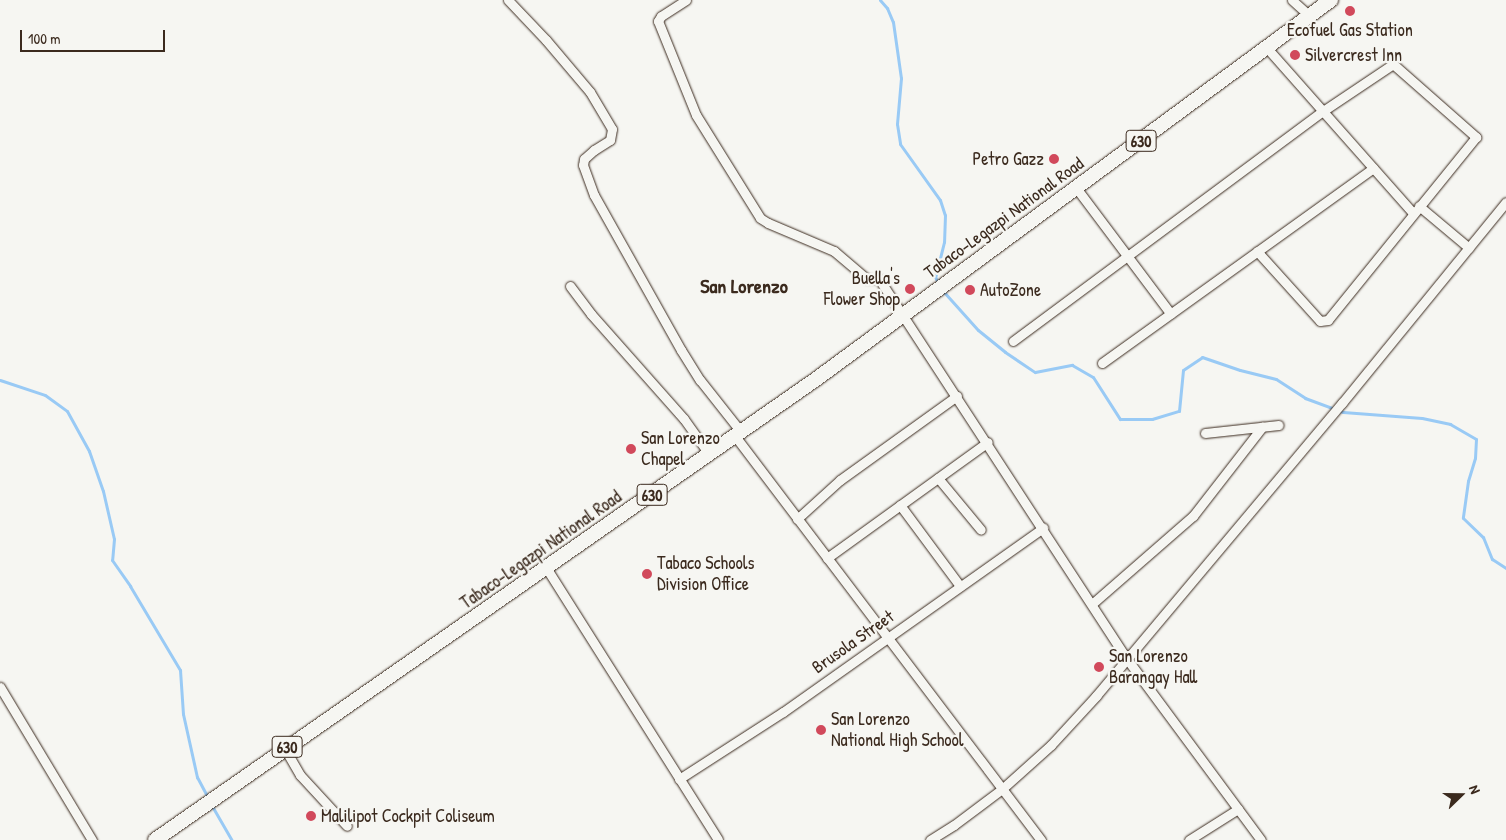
<!DOCTYPE html>
<style>
body{margin:0}
#map{position:relative;width:1506px;height:840px;overflow:hidden;background:#f6f6f2;font-family:"Patrick Hand",sans-serif}
div>[style]{position:absolute}
.stream>*{height:3px;margin:-1.5px;padding:0 1.5px;transform-origin:1.5px;border-radius:1.5px;background:#99caf5}
.roads{filter:drop-shadow(0 0 1px #3b2a1e) drop-shadow(0 0 1px #3b2a1e)}
.minor>*{height:9px;margin:-4.5px;padding:0 4.5px;transform-origin:4.5px;border-radius:4.5px;background:#f6f6f2}
.primary>*{height:14px;margin:-7px;padding:0 7px;transform-origin:7px;border-radius:7px;background:#f6f6f2}
.dots>*{width:14px;height:14px;translate:-50% -50%;box-sizing:border-box;border:2px solid #f6f6f2;border-radius:50%}
span{translate:-50% -50%;white-space:nowrap;text-align:center;line-height:1.15;-webkit-text-stroke:4.5px #f6f6f2;paint-order:stroke}
.shield-label span{padding:1px 4px;background:#f6f6f2;border:1px solid;border-radius:4px;-webkit-text-stroke-width:0}
.shield-label{font-size:16px;color:#3b2a1e;font-weight:700}
.poi-label{font-size:18px;color:#3b2a1e}
.left{translate:0 -50%;text-align:left}
.right{translate:-100% -50%;text-align:right}
.street-label{font-size:18px;color:#3b2a1e}
.quarter-label{font-size:20px;color:#3b2a1e;font-weight:700}
.north{position:absolute;left:1436px;top:770px;width:50px;height:50px;-webkit-text-stroke:4px #f6f6f2;paint-order:stroke;rotate:68deg;font-size:14px;font-weight:700;line-height:20px;text-align:center;color:#3b2a1e}
.north::after{content:'';display:block;margin:auto;width:18px;height:22px;background:#3b2a1e;clip-path:polygon(50% 0,100% 100%,50% 72%,0 100%)}
.scale{position:absolute;left:20px;top:30px;width:145px;height:22px;box-sizing:border-box;border:2px solid #3b2a1e;border-top:0;padding-left:6px;font-size:15px;line-height:18px;white-space:nowrap;color:#3b2a1e;-webkit-text-stroke:4px #f6f6f2;paint-order:stroke}
</style>
<div id="map">
<div class="stream">
<i style="left:880px;top:0;width:11px;rotate:49deg"></i>
<i style="left:887px;top:8px;width:15px;rotate:67deg"></i>
<i style="left:893px;top:22px;width:57px;rotate:81.9deg"></i>
<i style="left:901px;top:78px;width:46px;rotate:95deg"></i>
<i style="left:897px;top:124px;width:20px;rotate:81deg"></i>
<i style="left:900px;top:144px;width:69px;rotate:54.5deg"></i>
<i style="left:940px;top:200px;width:16px;rotate:72deg"></i>
<i style="left:945px;top:215px;width:27px;rotate:92deg"></i>
<i style="left:944px;top:242px;width:36px;rotate:104deg"></i>
<i style="left:935px;top:277px;width:8px;rotate:60deg"></i>
<i style="left:943px;top:291px;width:52px;rotate:48.1deg"></i>
<i style="left:978px;top:330px;width:35px;rotate:39deg"></i>
<i style="left:1005px;top:352px;width:36px;rotate:34deg"></i>
<i style="left:1035px;top:372px;width:38px;rotate:-11deg"></i>
<i style="left:1072px;top:365px;width:24px;rotate:30deg"></i>
<i style="left:1093px;top:377px;width:50px;rotate:57.3deg"></i>
<i style="left:1120px;top:419px;width:32px"></i>
<i style="left:1152px;top:419px;width:28px;rotate:-17deg"></i>
<i style="left:1179px;top:411px;width:41px;rotate:-84.4deg"></i>
<i style="left:1183px;top:370px;width:23px;rotate:-34deg"></i>
<i style="left:1202px;top:357px;width:40px;rotate:18.9deg"></i>
<i style="left:1240px;top:370px;width:37px;rotate:14deg"></i>
<i style="left:1276px;top:379px;width:35px;rotate:33deg"></i>
<i style="left:1305px;top:398px;width:40px;rotate:20.2deg"></i>
<i style="left:1343px;top:412px;width:79px;rotate:4.3deg"></i>
<i style="left:1422px;top:418px;width:29px;rotate:12deg"></i>
<i style="left:1450px;top:424px;width:30px;rotate:30deg"></i>
<i style="left:1476px;top:439px;width:19px;rotate:93deg"></i>
<i style="left:1475px;top:458px;width:24px;rotate:107deg"></i>
<i style="left:1468px;top:481px;width:37px;rotate:98deg"></i>
<i style="left:1463px;top:518px;width:28px;rotate:44deg"></i>
<i style="left:1483px;top:537px;width:24px;rotate:68deg"></i>
<i style="left:1492px;top:559px;width:17px;rotate:33deg"></i>
<i style="left:0;top:380px;width:47px;rotate:18.4deg"></i>
<i style="left:45px;top:395px;width:27px;rotate:36deg"></i>
<i style="left:67px;top:411px;width:46px;rotate:61.2deg"></i>
<i style="left:89px;top:451px;width:42px;rotate:70.7deg"></i>
<i style="left:103px;top:491px;width:49px;rotate:77.1deg"></i>
<i style="left:114px;top:539px;width:21px;rotate:95deg"></i>
<i style="left:112px;top:560px;width:32px;rotate:55deg"></i>
<i style="left:130px;top:586px;width:98px;rotate:59.2deg"></i>
<i style="left:180px;top:670px;width:44px;rotate:86.1deg"></i>
<i style="left:183px;top:714px;width:65px;rotate:77.5deg"></i>
<i style="left:197px;top:777px;width:24px;rotate:62deg"></i>
<i style="left:212px;top:806px;width:39px;rotate:60deg"></i>
</div>
<div class="roads">
<div class="minor">
<i style="left:508px;top:0;width:55px;rotate:46.5deg"></i>
<i style="left:546px;top:40px;width:68px;rotate:49.8deg"></i>
<i style="left:590px;top:92px;width:43px;rotate:59.3deg"></i>
<i style="left:612px;top:129px;width:11px;rotate:100deg"></i>
<i style="left:610px;top:140px;width:19px;rotate:148deg"></i>
<i style="left:594px;top:150px;width:13px;rotate:138deg"></i>
<i style="left:584px;top:159px;width:6px;rotate:99deg"></i>
<i style="left:583px;top:165px;width:32px;rotate:70deg"></i>
<i style="left:594px;top:195px;width:178px;rotate:60.7deg"></i>
<i style="left:681px;top:350px;width:36px;rotate:58deg"></i>
<i style="left:700px;top:380px;width:66px;rotate:51.7deg"></i>
<i style="left:686px;top:0;width:30px;rotate:147deg"></i>
<i style="left:661px;top:16px;width:6px;rotate:121deg"></i>
<i style="left:658px;top:21px;width:101px;rotate:68deg"></i>
<i style="left:696px;top:115px;width:121px;rotate:58.1deg"></i>
<i style="left:760px;top:218px;width:9px;rotate:32deg"></i>
<i style="left:768px;top:223px;width:72px;rotate:23deg"></i>
<i style="left:834px;top:251px;width:43px;rotate:40.3deg"></i>
<i style="left:867px;top:279px;width:12px"></i>
<i style="left:879px;top:279px;width:454px;rotate:56.9deg"></i>
<i style="left:1127px;top:659px;width:225px;rotate:53.5deg"></i>
<i style="left:1292px;top:0;width:24px;rotate:42deg"></i>
<i style="left:1267px;top:48px;width:220px;rotate:48.5deg"></i>
<i style="left:1077px;top:189px;width:156px;rotate:53.1deg"></i>
<i style="left:1419px;top:206px;width:65px;rotate:40deg"></i>
<i style="left:570px;top:286px;width:35px;rotate:53deg"></i>
<i style="left:591px;top:314px;width:140px;rotate:48.5deg"></i>
<i style="left:684px;top:419px;width:43px;rotate:54.5deg"></i>
<i style="left:1013px;top:341px;width:386px;rotate:-36.6deg"></i>
<i style="left:1323px;top:111px;width:84px;rotate:-33.9deg"></i>
<i style="left:1393px;top:64px;width:111px;rotate:41.3deg"></i>
<i style="left:1476px;top:137px;width:235px;rotate:129deg"></i>
<i style="left:1328px;top:320px;width:8px;rotate:173deg"></i>
<i style="left:1320px;top:321px;width:94px;rotate:-132deg"></i>
<i style="left:1102px;top:363px;width:334px;rotate:-35.7deg"></i>
<i style="left:1205px;top:433px;width:74px;rotate:-6.2deg"></i>
<i style="left:735px;top:436px;width:507px;rotate:52.86deg"></i>
<i style="left:938px;top:478px;width:67px;rotate:50.4deg"></i>
<i style="left:900px;top:505px;width:101px;rotate:53.5deg"></i>
<i style="left:797px;top:519px;width:58px;rotate:-42.2deg"></i>
<i style="left:840px;top:480px;width:144px;rotate:-35.7deg"></i>
<i style="left:827px;top:558px;width:198px;rotate:-35.8deg"></i>
<i style="left:547px;top:569px;width:320px;rotate:57.7deg"></i>
<i style="left:1092px;top:604px;width:134px;rotate:-41.1deg"></i>
<i style="left:1193px;top:516px;width:113px;rotate:-52.2deg"></i>
<i style="left:0;top:687px;width:179px;rotate:59deg"></i>
<i style="left:285px;top:749px;width:30px;rotate:60deg"></i>
<i style="left:300px;top:775px;width:69px;rotate:47.3deg"></i>
<i style="left:679px;top:779px;width:124px;rotate:-32.8deg"></i>
<i style="left:783px;top:712px;width:319px;rotate:-35.3deg"></i>
<i style="left:930px;top:840px;width:28px;rotate:-32deg"></i>
<i style="left:954px;top:825px;width:60px;rotate:-36.9deg"></i>
<i style="left:1002px;top:789px;width:66px;rotate:-41.9deg"></i>
<i style="left:1051px;top:745px;width:67px;rotate:-47.4deg"></i>
<i style="left:1096px;top:696px;width:383px;rotate:-50deg"></i>
<i style="left:1342px;top:403px;width:259px;rotate:-50.8deg"></i>
<i style="left:1189px;top:840px;width:58px;rotate:-32.3deg"></i>
</div>
<div class="primary">
<i style="left:155px;top:840px;width:804px;rotate:-34.88deg"></i>
<i style="left:815px;top:380px;width:641px;rotate:-36.37deg"></i>
</div>
</div>
<div class="dots">
<i style="left:1350px;top:11px;background:#d1495b"></i>
<i style="left:1295px;top:55px;background:#d1495b"></i>
<i style="left:1054px;top:159px;background:#d1495b"></i>
<i style="left:910px;top:289px;background:#d1495b"></i>
<i style="left:970px;top:290px;background:#d1495b"></i>
<i style="left:631px;top:449px;background:#d1495b"></i>
<i style="left:647px;top:574px;background:#d1495b"></i>
<i style="left:1099px;top:667px;background:#d1495b"></i>
<i style="left:821px;top:730px;background:#d1495b"></i>
<i style="left:311px;top:816px;background:#d1495b"></i>
</div>
<div class="shield-label">
<span style="left:1141px;top:141px">630</span>
<span style="left:652px;top:495px">630</span>
<span style="left:287px;top:747px">630</span>
</div>
<div class="poi-label">
<span style="left:1350px;top:30px">Ecofuel Gas Station</span>
<span class="left" style="left:1305px;top:55px">Silvercrest Inn</span>
<span class="right" style="left:1044px;top:159px">Petro Gazz</span>
<span class="right" style="left:900px;top:289px">Buella's<br>Flower Shop</span>
<span class="left" style="left:980px;top:290px">AutoZone</span>
<span class="left" style="left:641px;top:449px">San Lorenzo<br>Chapel</span>
<span class="left" style="left:657px;top:574px">Tabaco Schools<br>Division Office</span>
<span class="left" style="left:1109px;top:667px">San Lorenzo<br>Barangay Hall</span>
<span class="left" style="left:831px;top:730px">San Lorenzo<br>National High School</span>
<span class="left" style="left:321px;top:816px">Malilipot Cockpit Coliseum</span>
</div>
<div class="street-label">
<span style="left:1004px;top:218px;rotate:-36deg">Tabaco-Legazpi National Road</span>
<span style="left:541px;top:550px;rotate:-35deg">Tabaco-Legazpi National Road</span>
<span style="left:853px;top:642px;rotate:-35deg">Brusola Street</span>
</div>
<div class="quarter-label">
<span style="left:744px;top:285px">San Lorenzo</span>
</div>
<div class="north">N</div>
<div class="scale">100 m</div>
</div>
